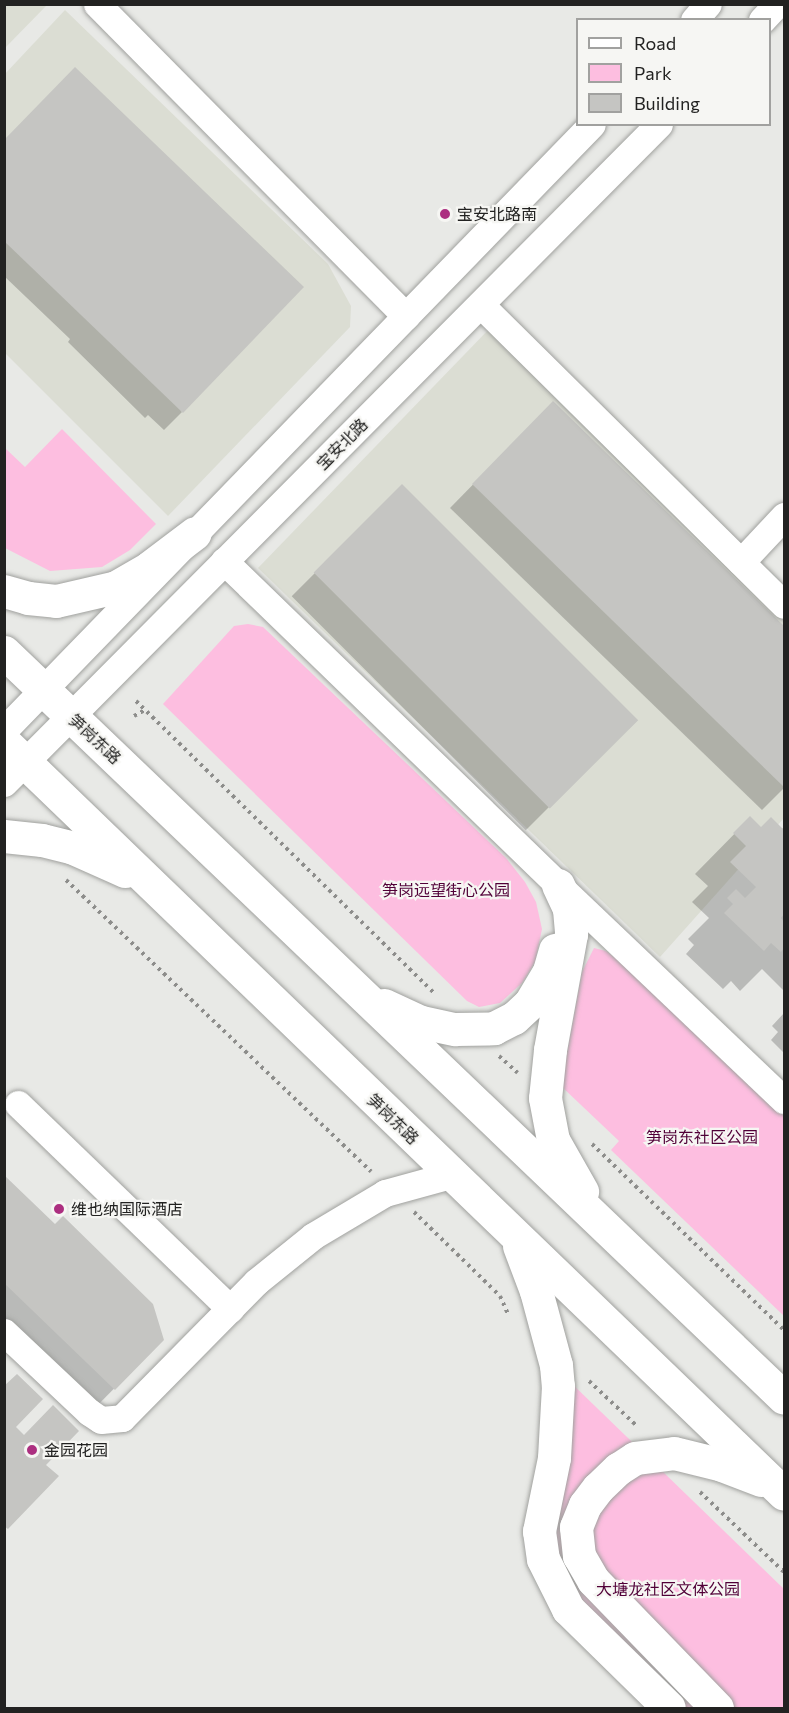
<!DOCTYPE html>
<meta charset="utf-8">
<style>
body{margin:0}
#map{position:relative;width:789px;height:1713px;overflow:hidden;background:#e8e9e6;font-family:Commissioner,"Noto Sans SC",sans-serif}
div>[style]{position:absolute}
.built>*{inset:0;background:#dbddd3}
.green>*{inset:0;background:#fdbee0}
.shadow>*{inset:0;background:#0003;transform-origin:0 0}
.building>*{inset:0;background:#c5c5c2;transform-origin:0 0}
.path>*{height:4px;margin-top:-2px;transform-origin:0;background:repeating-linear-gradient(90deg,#8d8d8b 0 3px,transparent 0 7.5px)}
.roads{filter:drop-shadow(0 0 2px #a0a19e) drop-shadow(0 0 2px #a0a19e)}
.minor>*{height:27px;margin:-13.5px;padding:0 13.5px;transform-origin:13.5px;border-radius:13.5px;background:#fff}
.major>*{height:33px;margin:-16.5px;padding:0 16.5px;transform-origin:16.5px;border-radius:16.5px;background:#fff}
.dots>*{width:16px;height:16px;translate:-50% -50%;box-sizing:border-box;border:3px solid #f6f6f3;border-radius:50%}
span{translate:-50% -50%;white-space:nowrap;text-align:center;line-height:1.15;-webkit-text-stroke:4.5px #f6f6f3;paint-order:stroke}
.poi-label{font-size:16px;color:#222221}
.left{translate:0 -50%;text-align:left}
.street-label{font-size:16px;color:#222221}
.park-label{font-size:16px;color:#510038}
.frame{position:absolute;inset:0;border:6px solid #222221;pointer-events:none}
.legend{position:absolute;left:576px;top:18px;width:195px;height:108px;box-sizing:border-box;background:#f6f6f3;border:2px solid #a1a19f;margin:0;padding:8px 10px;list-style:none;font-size:18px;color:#222221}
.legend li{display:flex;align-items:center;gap:12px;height:30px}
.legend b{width:30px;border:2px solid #a1a19f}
</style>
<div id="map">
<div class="built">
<i style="clip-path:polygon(5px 4px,47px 5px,5px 48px,4px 5px)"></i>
<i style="clip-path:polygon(65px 10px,328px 264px,351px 306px,350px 327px,168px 516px,5px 353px,4px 75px)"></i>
<i style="clip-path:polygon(492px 326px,784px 607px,784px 818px,660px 957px,258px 568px)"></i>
</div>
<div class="green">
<i style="clip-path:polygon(62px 429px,156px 524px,130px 550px,102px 567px,50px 571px,5px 548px,5px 448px,25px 467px)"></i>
<i style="clip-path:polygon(248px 624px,263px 627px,506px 858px,525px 882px,536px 902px,542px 929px,535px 962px,522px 983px,500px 1003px,479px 1007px,467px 1001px,163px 704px,234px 626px)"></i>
<i style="clip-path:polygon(594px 948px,606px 951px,633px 972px,784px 1115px,784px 1316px,611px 1150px,619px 1141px,561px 1086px,582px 972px)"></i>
<i style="clip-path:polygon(566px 1378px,784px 1589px,784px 1708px,676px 1708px,566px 1602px,548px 1523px)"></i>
</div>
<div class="shadow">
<i style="clip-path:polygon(4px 141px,182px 412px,164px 430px,148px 415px,145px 418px,68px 342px,70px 339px,4px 276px)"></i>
<i style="clip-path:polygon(553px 403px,784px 628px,784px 788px,762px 810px,450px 508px)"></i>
<i style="left:402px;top:486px;width:331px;height:156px;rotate:45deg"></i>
<i style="clip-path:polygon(750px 818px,761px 829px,782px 829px,784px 827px,784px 991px,762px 969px,740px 991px,731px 981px,723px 989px,686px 954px,694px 945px,688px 939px,709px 918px,692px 902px,708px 886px,695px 874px)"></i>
<i style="clip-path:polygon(784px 1013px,784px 1053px,771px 1040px,778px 1032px,772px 1026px)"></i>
<i style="clip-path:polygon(4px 1177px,162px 1340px,84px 1419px,4px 1342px)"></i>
</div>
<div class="building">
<i style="clip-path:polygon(75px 67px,304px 287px,183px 413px,4px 241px,4px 140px)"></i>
<i style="clip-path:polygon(553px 401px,784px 626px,784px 787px,472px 484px)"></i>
<i style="left:402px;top:484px;width:334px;height:125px;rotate:45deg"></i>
<i style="clip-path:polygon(750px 816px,761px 827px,771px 817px,784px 830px,784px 914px,781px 918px,784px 922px,784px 948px,781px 952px,771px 943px,764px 951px,724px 913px,733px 904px,727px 898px,736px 889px,745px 898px,756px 887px,730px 862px,746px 846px,733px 833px)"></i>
<i style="clip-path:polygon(4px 1175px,55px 1224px,63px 1216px,153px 1304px,164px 1340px,115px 1390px,4px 1283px)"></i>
<i style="clip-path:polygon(17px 1374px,43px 1399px,16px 1427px,24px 1435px,53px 1405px,79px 1431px,46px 1465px,59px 1476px,8px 1529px,4px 1526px,4px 1386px)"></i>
</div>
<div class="path">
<i style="left:136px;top:701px;width:416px;rotate:44.4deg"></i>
<i style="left:134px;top:716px;width:13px;rotate:-29deg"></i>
<i style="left:66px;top:880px;width:422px;rotate:43.7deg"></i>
<i style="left:499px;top:1056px;width:25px;rotate:42deg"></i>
<i style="left:592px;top:1144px;width:267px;rotate:44.1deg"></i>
<i style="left:414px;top:1212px;width:120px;rotate:44.3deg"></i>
<i style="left:500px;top:1296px;width:22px;rotate:66deg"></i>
<i style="left:589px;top:1381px;width:67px;rotate:43.2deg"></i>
<i style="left:700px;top:1492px;width:116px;rotate:43.6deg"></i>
</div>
<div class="roads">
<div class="minor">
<i style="left:97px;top:4px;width:439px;rotate:45.3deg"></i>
<i style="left:694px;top:20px;width:21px;rotate:-49deg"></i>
<i style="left:762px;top:20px;width:22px;rotate:-47deg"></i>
<i style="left:481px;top:305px;width:426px;rotate:44.7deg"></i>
<i style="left:224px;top:561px;width:465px;rotate:44.1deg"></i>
<i style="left:558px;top:885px;width:312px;rotate:43.6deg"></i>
<i style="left:741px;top:562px;width:63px;rotate:-46.9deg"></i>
<i style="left:4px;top:730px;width:844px;rotate:-45.86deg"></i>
<i style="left:4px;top:783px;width:929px;rotate:-45.17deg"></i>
<i style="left:18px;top:1104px;width:295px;rotate:44deg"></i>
<i style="left:4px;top:1332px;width:117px;rotate:43.3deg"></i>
<i style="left:89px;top:1412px;width:14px;rotate:34deg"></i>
<i style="left:101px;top:1420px;width:21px;rotate:-5deg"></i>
<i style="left:122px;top:1418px;width:191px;rotate:-45.4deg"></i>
<i style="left:256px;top:1282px;width:73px;rotate:-38.9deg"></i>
<i style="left:313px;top:1236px;width:84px;rotate:-30.8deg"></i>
<i style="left:385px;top:1193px;width:68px;rotate:-15.3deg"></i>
</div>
<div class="major">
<i style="left:4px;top:591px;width:25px;rotate:16deg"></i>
<i style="left:28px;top:598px;width:28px;rotate:6deg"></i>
<i style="left:56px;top:601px;width:62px;rotate:-13.1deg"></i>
<i style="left:116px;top:587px;width:39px;rotate:-30deg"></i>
<i style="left:150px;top:567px;width:56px;rotate:-37.1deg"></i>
<i style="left:4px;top:652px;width:1079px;rotate:43.72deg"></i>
<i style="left:4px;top:742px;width:1083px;rotate:43.95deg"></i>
<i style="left:4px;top:836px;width:38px;rotate:6deg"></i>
<i style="left:42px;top:840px;width:32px;rotate:14deg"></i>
<i style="left:73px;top:848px;width:57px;rotate:23.9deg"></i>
<i style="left:558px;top:885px;width:26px;rotate:65deg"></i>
<i style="left:569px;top:909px;width:25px;rotate:85deg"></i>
<i style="left:571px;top:934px;width:118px;rotate:100.3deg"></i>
<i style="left:550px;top:1050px;width:48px;rotate:95.9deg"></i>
<i style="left:545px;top:1098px;width:43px;rotate:79.2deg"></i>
<i style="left:553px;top:1140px;width:59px;rotate:60.4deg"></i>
<i style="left:384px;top:1005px;width:41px;rotate:24.7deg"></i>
<i style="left:421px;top:1022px;width:35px;rotate:12deg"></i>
<i style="left:455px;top:1029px;width:39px;rotate:-1deg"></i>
<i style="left:494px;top:1028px;width:22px;rotate:-27deg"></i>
<i style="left:514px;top:1018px;width:22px;rotate:-43deg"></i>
<i style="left:530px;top:1003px;width:37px;rotate:-59deg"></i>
<i style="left:549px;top:971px;width:22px;rotate:-74deg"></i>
<i style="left:519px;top:1246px;width:48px;rotate:69.3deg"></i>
<i style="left:536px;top:1291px;width:77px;rotate:74.9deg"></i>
<i style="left:556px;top:1365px;width:21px;rotate:85deg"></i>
<i style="left:558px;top:1386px;width:72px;rotate:93.2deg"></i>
<i style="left:554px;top:1458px;width:75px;rotate:101.6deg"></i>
<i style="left:539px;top:1531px;width:28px;rotate:82deg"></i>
<i style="left:543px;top:1559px;width:56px;rotate:63.4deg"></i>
<i style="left:568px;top:1609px;width:141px;rotate:44.4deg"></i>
<i style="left:717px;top:1708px;width:178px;rotate:-134.1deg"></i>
<i style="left:593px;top:1580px;width:28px;rotate:-120deg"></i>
<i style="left:579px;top:1556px;width:29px;rotate:-96deg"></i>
<i style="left:576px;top:1527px;width:24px;rotate:-68deg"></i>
<i style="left:585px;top:1505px;width:21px;rotate:-53deg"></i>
<i style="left:598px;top:1488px;width:28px;rotate:-44deg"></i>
<i style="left:618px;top:1469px;width:20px;rotate:-33deg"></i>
<i style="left:635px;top:1458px;width:39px;rotate:-7deg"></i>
<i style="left:674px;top:1453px;width:49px;rotate:14deg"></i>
<i style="left:722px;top:1465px;width:42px;rotate:21deg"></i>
</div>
</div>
<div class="dots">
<i style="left:445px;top:214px;background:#ac2f80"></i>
<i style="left:59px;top:1209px;background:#ac2f80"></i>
<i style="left:32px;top:1450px;background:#ac2f80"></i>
</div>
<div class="poi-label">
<span class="left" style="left:457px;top:214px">宝安北路南</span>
<span class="left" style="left:71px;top:1209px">维也纳国际酒店</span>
<span class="left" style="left:44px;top:1450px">金园花园</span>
</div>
<div class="street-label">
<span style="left:342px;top:444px;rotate:-45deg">宝安北路</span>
<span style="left:95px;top:739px;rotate:43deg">笋岗东路</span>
<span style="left:393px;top:1119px;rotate:44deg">笋岗东路</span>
</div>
<div class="park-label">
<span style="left:446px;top:890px">笋岗远望街心公园</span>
<span style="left:702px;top:1137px">笋岗东社区公园</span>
<span style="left:668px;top:1589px">大塘龙社区文体公园</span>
</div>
<div class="frame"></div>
<ul class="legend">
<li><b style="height:8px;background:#fff"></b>Road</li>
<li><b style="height:16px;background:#fdbee0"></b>Park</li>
<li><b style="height:16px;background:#c5c5c2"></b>Building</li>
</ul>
</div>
